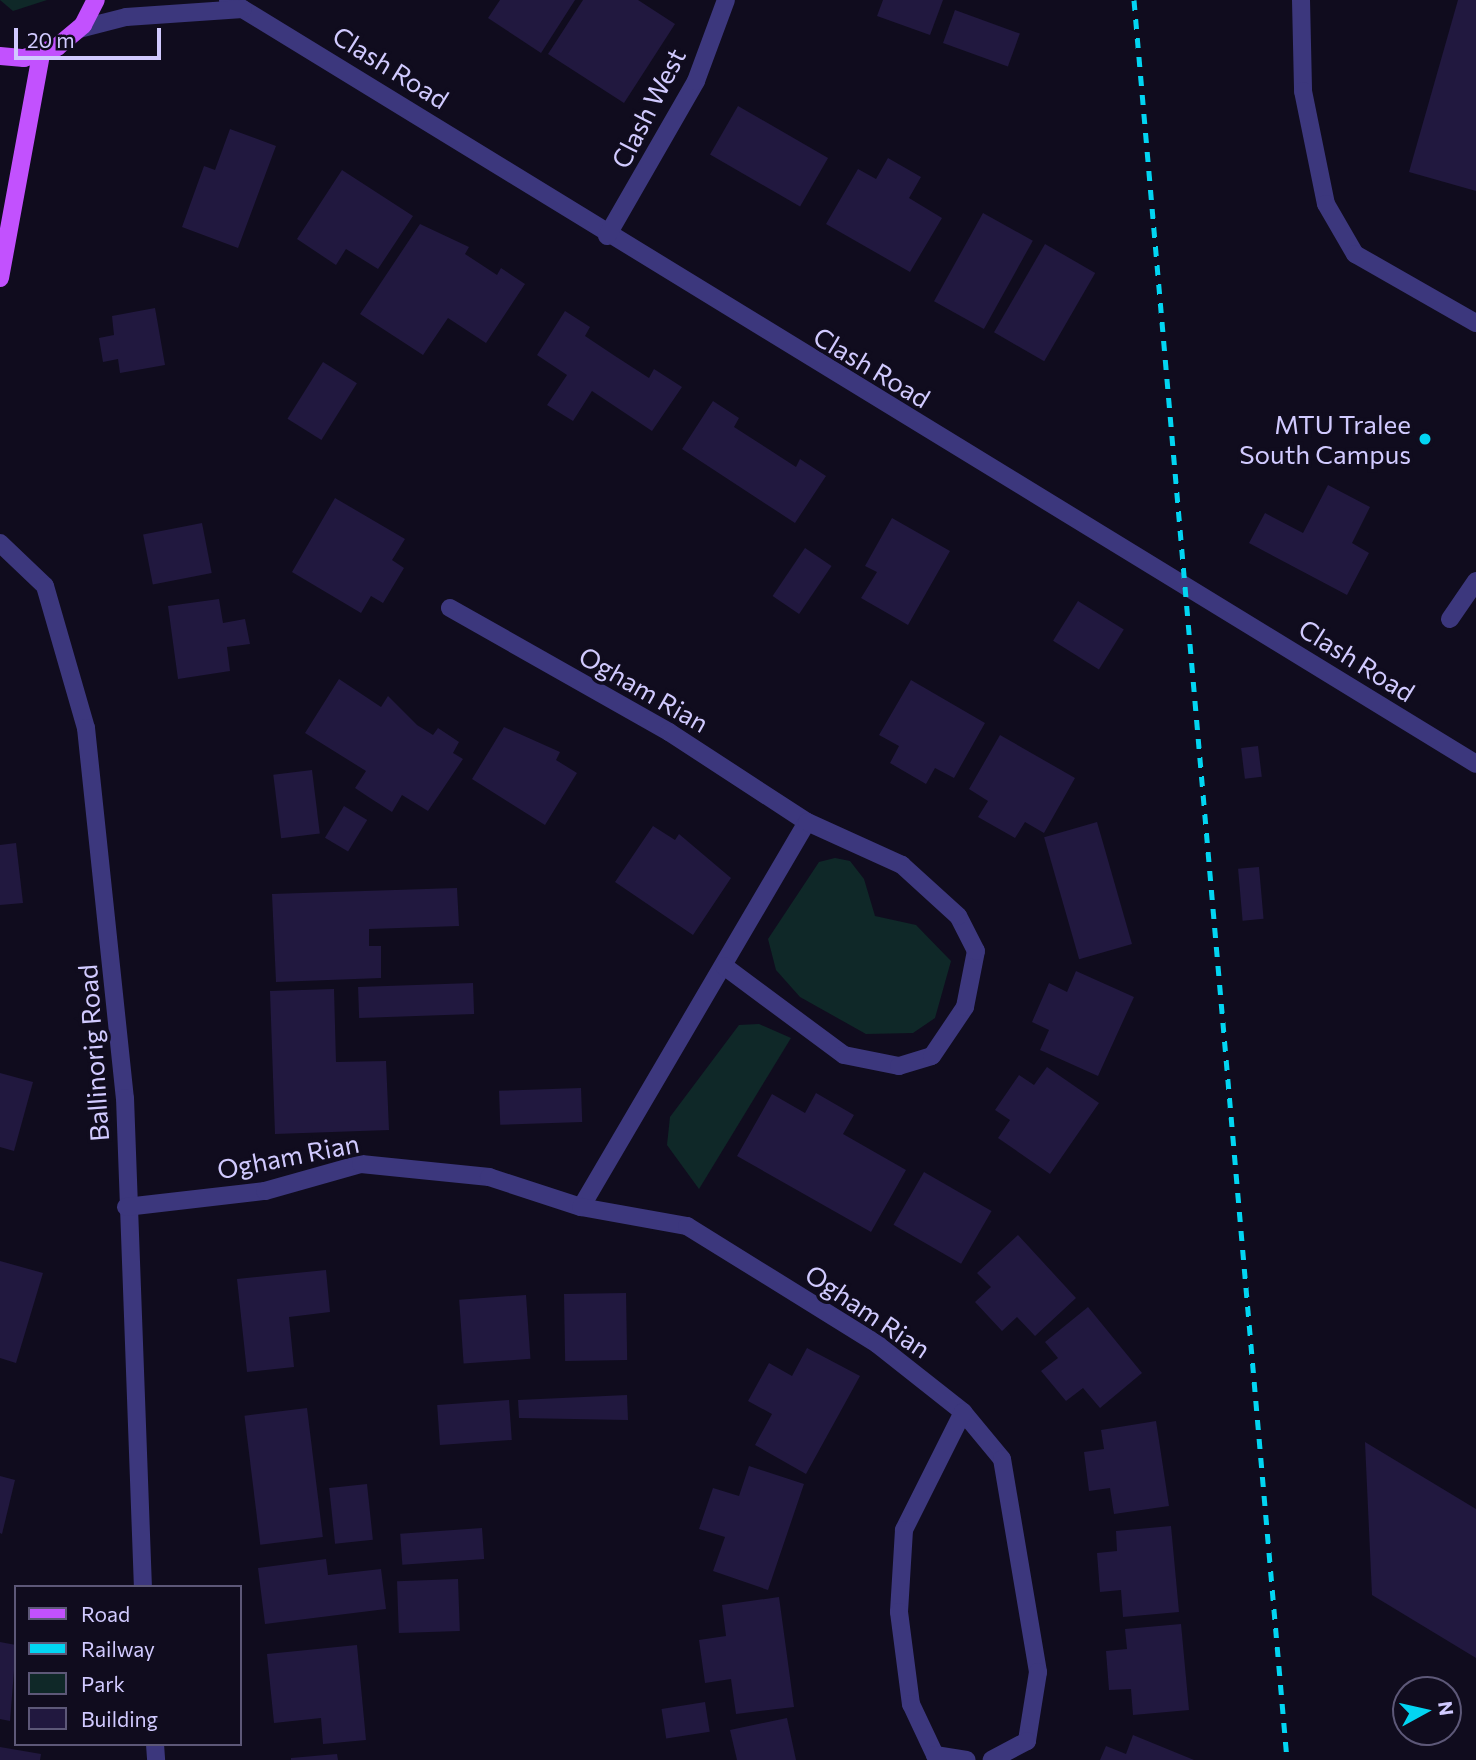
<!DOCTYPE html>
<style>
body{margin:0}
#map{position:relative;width:1476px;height:1760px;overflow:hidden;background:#100c1e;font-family:Commissioner,sans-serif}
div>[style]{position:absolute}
.green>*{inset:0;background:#0f2828}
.building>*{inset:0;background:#21183f;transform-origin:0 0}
.minor>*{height:18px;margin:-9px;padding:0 9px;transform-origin:9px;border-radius:9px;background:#3c377d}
.major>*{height:18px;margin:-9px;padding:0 9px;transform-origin:9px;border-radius:9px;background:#c251fe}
.rail>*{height:5px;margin-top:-2.5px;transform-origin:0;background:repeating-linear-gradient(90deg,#02d5f2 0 10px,transparent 0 19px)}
.dots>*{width:19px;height:19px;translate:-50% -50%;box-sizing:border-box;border:4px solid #100c1e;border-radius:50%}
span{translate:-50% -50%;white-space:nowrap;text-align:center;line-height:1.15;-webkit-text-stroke:7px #100c1e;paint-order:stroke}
.street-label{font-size:26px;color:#d1caff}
.poi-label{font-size:26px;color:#d1caff}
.right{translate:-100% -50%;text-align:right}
.legend{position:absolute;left:14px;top:1585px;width:228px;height:161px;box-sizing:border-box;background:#100c1e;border:2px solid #5d5878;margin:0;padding:9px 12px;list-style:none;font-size:21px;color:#d1caff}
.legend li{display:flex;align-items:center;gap:14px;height:35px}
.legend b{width:35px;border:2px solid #5d5878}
.north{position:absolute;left:1392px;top:1676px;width:70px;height:70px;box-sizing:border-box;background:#100c1e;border:2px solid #5d5878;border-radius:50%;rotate:82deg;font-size:19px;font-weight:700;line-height:28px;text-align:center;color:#d1caff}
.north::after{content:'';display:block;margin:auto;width:24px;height:32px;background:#02d5f2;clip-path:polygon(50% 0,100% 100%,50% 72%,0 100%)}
.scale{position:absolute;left:14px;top:28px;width:147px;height:32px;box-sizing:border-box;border:4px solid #d1caff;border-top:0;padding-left:9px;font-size:21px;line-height:24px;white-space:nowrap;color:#d1caff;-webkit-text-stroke:5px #100c1e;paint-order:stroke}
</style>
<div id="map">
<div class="green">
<i style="clip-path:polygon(0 0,47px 0,13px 11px)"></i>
<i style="clip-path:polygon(835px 858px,850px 861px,864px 879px,875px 916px,916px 925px,951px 961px,935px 1018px,913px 1033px,866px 1034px,800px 997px,776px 970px,768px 939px,819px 862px)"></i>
<i style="clip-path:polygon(759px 1024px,791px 1038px,699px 1189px,667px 1145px,670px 1117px,739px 1025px)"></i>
</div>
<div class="building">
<i style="clip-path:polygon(500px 0,575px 0,541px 53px,488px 18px)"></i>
<i style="clip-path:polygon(583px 0,638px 0,675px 24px,624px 103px,548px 54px)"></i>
<i style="clip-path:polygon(883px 0,943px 0,930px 35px,877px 16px)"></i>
<i style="clip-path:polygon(1458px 0,1476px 0,1476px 191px,1409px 172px)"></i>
<i style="left:955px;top:10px;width:69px;height:35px;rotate:20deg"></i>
<i style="left:738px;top:106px;width:104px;height:56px;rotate:30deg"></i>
<i style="clip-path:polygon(230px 129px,276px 146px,238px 248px,182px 227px,204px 166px,215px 170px)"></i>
<i style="clip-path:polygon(888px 158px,921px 177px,909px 198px,942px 218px,910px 272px,826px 224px,858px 169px,876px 179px)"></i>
<i style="clip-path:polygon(342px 170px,413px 216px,378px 269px,346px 249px,336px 265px,297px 239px)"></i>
<i style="left:983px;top:213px;width:57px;height:101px;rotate:29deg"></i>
<i style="clip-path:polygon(420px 224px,469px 247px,465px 254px,497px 275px,501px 268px,525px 284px,486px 343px,448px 318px,423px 355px,360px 314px)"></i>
<i style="left:1045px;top:244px;width:58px;height:102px;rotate:30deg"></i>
<i style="clip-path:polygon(155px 308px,165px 365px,120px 373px,118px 359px,103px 362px,99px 338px,114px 335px,112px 316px)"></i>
<i style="clip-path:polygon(565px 311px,590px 327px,585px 336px,615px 356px,649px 378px,654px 369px,682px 387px,652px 431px,592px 391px,573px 421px,547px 405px,567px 375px,537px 355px)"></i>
<i style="left:323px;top:362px;width:40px;height:67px;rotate:32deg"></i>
<i style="clip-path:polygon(713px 401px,739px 418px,734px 427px,796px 467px,800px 459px,826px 476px,795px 523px,682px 449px)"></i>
<i style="clip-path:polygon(1328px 485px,1370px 507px,1352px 543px,1369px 553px,1347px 595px,1249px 543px,1265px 513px,1303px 533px)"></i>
<i style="clip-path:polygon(335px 498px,405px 539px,392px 560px,404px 568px,383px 603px,371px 596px,361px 613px,292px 572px)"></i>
<i style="clip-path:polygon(892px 518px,950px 551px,908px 625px,861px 598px,877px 572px,865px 566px)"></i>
<i style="left:202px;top:523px;width:51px;height:60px;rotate:79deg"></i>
<i style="left:805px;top:548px;width:32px;height:58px;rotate:34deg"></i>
<i style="clip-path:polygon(219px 599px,223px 623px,245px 619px,250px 644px,227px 647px,230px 671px,178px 679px,168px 606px)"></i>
<i style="left:1078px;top:601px;width:54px;height:47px;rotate:32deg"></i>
<i style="clip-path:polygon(339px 679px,381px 707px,388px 696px,417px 725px,433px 735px,438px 728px,459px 742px,453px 753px,463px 759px,428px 811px,402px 795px,392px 812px,370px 798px,355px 788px,366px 771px,305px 733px)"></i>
<i style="clip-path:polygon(911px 680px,985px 723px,954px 778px,935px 768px,926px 784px,890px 763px,899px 746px,879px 735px)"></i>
<i style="clip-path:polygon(504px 727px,560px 752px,556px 760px,577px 773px,545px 825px,472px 779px)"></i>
<i style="clip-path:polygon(1000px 735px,1075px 778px,1044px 833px,1025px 822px,1015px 838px,978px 817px,988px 801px,969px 789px)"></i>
<i style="left:1258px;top:746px;width:31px;height:17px;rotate:83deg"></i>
<i style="left:312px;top:770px;width:64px;height:39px;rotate:83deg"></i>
<i style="left:344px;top:806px;width:27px;height:37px;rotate:31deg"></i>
<i style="left:1097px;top:822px;width:127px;height:55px;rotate:74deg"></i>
<i style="clip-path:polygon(653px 826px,675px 840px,679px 834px,731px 878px,693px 935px,615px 882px)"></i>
<i style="clip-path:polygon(16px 843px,23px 903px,0 905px,0 845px)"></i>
<i style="left:1259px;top:867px;width:52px;height:21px;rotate:85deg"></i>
<i style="clip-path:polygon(457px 888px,459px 926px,369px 929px,369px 946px,381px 946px,381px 978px,276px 982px,272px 894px)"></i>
<i style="clip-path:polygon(1076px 971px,1134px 997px,1098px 1076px,1040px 1050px,1049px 1030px,1032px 1022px,1049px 983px,1067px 992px)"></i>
<i style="left:473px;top:983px;width:31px;height:115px;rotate:88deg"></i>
<i style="clip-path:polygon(334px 989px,336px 1062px,386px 1061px,389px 1130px,275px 1134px,270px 991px)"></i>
<i style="clip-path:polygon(1047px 1067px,1099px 1103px,1050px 1174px,998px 1138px,1010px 1120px,995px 1110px,1019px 1075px,1034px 1085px)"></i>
<i style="clip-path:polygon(0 1073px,33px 1082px,14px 1151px,0 1147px)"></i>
<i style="left:581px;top:1088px;width:34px;height:82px;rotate:88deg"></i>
<i style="clip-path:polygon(816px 1093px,854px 1115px,843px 1134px,906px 1170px,871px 1232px,737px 1156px,772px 1094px,805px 1113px)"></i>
<i style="left:924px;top:1172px;width:78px;height:61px;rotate:30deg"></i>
<i style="clip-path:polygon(1018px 1235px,1076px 1298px,1035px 1336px,1017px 1317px,1002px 1331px,975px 1302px,991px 1287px,977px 1273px)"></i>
<i style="clip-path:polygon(0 1261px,43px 1273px,16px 1363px,0 1358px)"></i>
<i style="clip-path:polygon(326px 1270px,330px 1312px,289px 1317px,294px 1367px,247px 1372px,237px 1279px)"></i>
<i style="left:626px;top:1293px;width:67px;height:62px;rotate:89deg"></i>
<i style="left:526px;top:1295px;width:64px;height:67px;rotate:86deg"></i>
<i style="clip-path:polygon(1088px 1307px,1142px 1373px,1100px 1408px,1083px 1388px,1066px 1401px,1041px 1371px,1058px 1358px,1045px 1342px)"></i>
<i style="clip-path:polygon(807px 1348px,860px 1376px,806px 1474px,755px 1445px,772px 1414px,748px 1401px,769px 1363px,792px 1376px)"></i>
<i style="clip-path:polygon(627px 1395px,628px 1420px,519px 1418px,518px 1400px)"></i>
<i style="left:509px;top:1400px;width:40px;height:72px;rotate:86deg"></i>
<i style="left:307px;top:1408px;width:130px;height:63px;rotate:83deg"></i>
<i style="clip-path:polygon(1156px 1421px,1169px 1506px,1114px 1514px,1110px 1488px,1089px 1491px,1084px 1452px,1104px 1449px,1101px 1430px)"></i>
<i style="clip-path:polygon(1365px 1442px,1476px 1509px,1476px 1658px,1372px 1595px)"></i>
<i style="clip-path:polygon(749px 1466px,804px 1484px,768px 1590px,713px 1571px,725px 1537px,699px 1529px,713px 1488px,739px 1496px)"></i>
<i style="clip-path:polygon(0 1476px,15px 1480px,2px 1534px,0 1533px)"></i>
<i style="left:367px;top:1484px;width:56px;height:38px;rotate:84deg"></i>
<i style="clip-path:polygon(1171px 1526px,1179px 1612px,1123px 1617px,1121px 1590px,1100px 1592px,1097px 1553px,1117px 1551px,1116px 1531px)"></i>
<i style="left:482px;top:1528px;width:31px;height:82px;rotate:86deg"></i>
<i style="clip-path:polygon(326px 1559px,328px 1575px,381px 1569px,386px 1609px,265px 1624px,258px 1568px)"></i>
<i style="left:458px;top:1579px;width:52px;height:61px;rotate:88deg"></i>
<i style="clip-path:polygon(779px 1597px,794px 1707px,736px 1714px,731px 1679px,705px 1683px,699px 1640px,726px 1636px,722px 1605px)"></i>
<i style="clip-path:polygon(1181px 1624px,1189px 1710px,1133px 1715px,1131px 1689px,1109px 1690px,1106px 1651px,1127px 1649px,1125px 1629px)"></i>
<i style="clip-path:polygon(0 1642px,16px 1645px,10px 1721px,0 1719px)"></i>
<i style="clip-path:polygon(357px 1645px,366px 1740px,323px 1744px,321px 1718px,274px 1723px,267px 1654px)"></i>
<i style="left:705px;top:1702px;width:30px;height:44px;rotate:81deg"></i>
<i style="clip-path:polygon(787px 1718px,796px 1760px,737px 1760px,730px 1730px)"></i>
<i style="clip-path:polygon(1133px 1735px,1194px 1760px,1100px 1760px,1106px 1746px,1126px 1754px)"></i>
<i style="clip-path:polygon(0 1747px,41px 1754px,40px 1760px,0 1760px)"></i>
<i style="clip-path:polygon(337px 1754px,338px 1760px,291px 1760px,291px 1758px)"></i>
</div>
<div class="minor">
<i style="left:228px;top:0;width:1463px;rotate:31.47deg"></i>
<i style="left:1301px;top:0;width:91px;rotate:88.7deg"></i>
<i style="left:1303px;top:91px;width:115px;rotate:78.5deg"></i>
<i style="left:1326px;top:204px;width:58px;rotate:59.9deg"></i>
<i style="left:1355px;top:254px;width:139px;rotate:29.7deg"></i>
<i style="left:79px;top:29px;width:49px;rotate:-14.3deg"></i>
<i style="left:126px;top:17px;width:117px;rotate:-3.9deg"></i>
<i style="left:607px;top:236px;width:179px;rotate:-60.1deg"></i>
<i style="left:696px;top:81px;width:86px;rotate:-69.7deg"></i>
<i style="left:0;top:543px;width:62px;rotate:43.7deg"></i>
<i style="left:45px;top:586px;width:148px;rotate:73.9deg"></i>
<i style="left:86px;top:728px;width:372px;rotate:84deg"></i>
<i style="left:125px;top:1098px;width:489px;rotate:87.9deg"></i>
<i style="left:450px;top:608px;width:252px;rotate:29.5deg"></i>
<i style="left:669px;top:732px;width:165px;rotate:33.1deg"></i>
<i style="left:807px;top:822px;width:446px;rotate:120.4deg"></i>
<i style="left:1450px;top:619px;width:46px;rotate:-55.6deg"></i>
<i style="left:724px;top:966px;width:149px;rotate:36.6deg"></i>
<i style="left:844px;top:1055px;width:56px;rotate:11.3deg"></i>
<i style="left:899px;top:1066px;width:34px;rotate:-17deg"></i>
<i style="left:932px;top:1056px;width:59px;rotate:-56deg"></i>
<i style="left:965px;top:1007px;width:57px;rotate:-78.9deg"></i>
<i style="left:976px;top:951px;width:39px;rotate:-117deg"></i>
<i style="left:958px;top:916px;width:76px;rotate:-137.7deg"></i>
<i style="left:902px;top:865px;width:104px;rotate:-155.6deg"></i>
<i style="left:126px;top:1207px;width:140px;rotate:-6.6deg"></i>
<i style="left:265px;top:1191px;width:100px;rotate:-15.7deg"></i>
<i style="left:361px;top:1164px;width:129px;rotate:5.8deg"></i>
<i style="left:489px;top:1177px;width:97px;rotate:18.1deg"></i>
<i style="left:581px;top:1207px;width:108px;rotate:10.2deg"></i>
<i style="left:687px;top:1226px;width:224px;rotate:31.8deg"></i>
<i style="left:877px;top:1344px;width:110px;rotate:38.3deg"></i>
<i style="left:963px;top:1412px;width:61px;rotate:50.3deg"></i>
<i style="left:1002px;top:1459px;width:216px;rotate:80.4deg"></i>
<i style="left:1038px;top:1672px;width:70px;rotate:99.1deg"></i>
<i style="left:1027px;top:1741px;width:40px;rotate:152deg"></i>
<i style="left:963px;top:1412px;width:132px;rotate:116.6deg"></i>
<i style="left:904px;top:1530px;width:82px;rotate:93.5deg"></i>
<i style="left:899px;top:1612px;width:93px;rotate:82.6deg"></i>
<i style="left:911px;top:1704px;width:56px;rotate:64.8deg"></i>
<i style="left:935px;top:1755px;width:32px;rotate:9deg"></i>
<i style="left:155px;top:1744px;width:16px;rotate:86deg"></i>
</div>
<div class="major">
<i style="left:0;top:56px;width:24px;rotate:5deg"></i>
<i style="left:24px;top:58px;width:35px;rotate:-18deg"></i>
<i style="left:57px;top:47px;width:34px;rotate:-40deg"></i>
<i style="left:83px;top:25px;width:28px;rotate:-63deg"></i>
<i style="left:0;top:278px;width:228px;rotate:-79.6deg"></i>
</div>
<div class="rail">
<i style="left:1134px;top:0;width:1767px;rotate:85.03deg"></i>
</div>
<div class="dots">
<i style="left:1425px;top:439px;background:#02d5f2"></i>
</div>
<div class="street-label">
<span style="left:391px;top:67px;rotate:32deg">Clash Road</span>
<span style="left:648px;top:108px;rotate:-63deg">Clash West</span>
<span style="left:872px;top:367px;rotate:31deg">Clash Road</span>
<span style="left:1357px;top:660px;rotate:32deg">Clash Road</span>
<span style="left:644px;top:689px;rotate:30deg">Ogham Rian</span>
<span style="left:93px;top:1053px;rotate:-94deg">Ballinorig Road</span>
<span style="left:288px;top:1156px;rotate:-11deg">Ogham Rian</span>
<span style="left:868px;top:1311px;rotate:34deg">Ogham Rian</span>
</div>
<div class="poi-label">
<span class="right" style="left:1411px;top:439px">MTU Tralee<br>South Campus</span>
</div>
<ul class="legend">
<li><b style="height:9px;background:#c251fe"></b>Road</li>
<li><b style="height:9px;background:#02d5f2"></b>Railway</li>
<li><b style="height:19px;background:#0f2828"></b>Park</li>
<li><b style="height:19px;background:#21183f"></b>Building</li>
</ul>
<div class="north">N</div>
<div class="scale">20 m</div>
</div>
